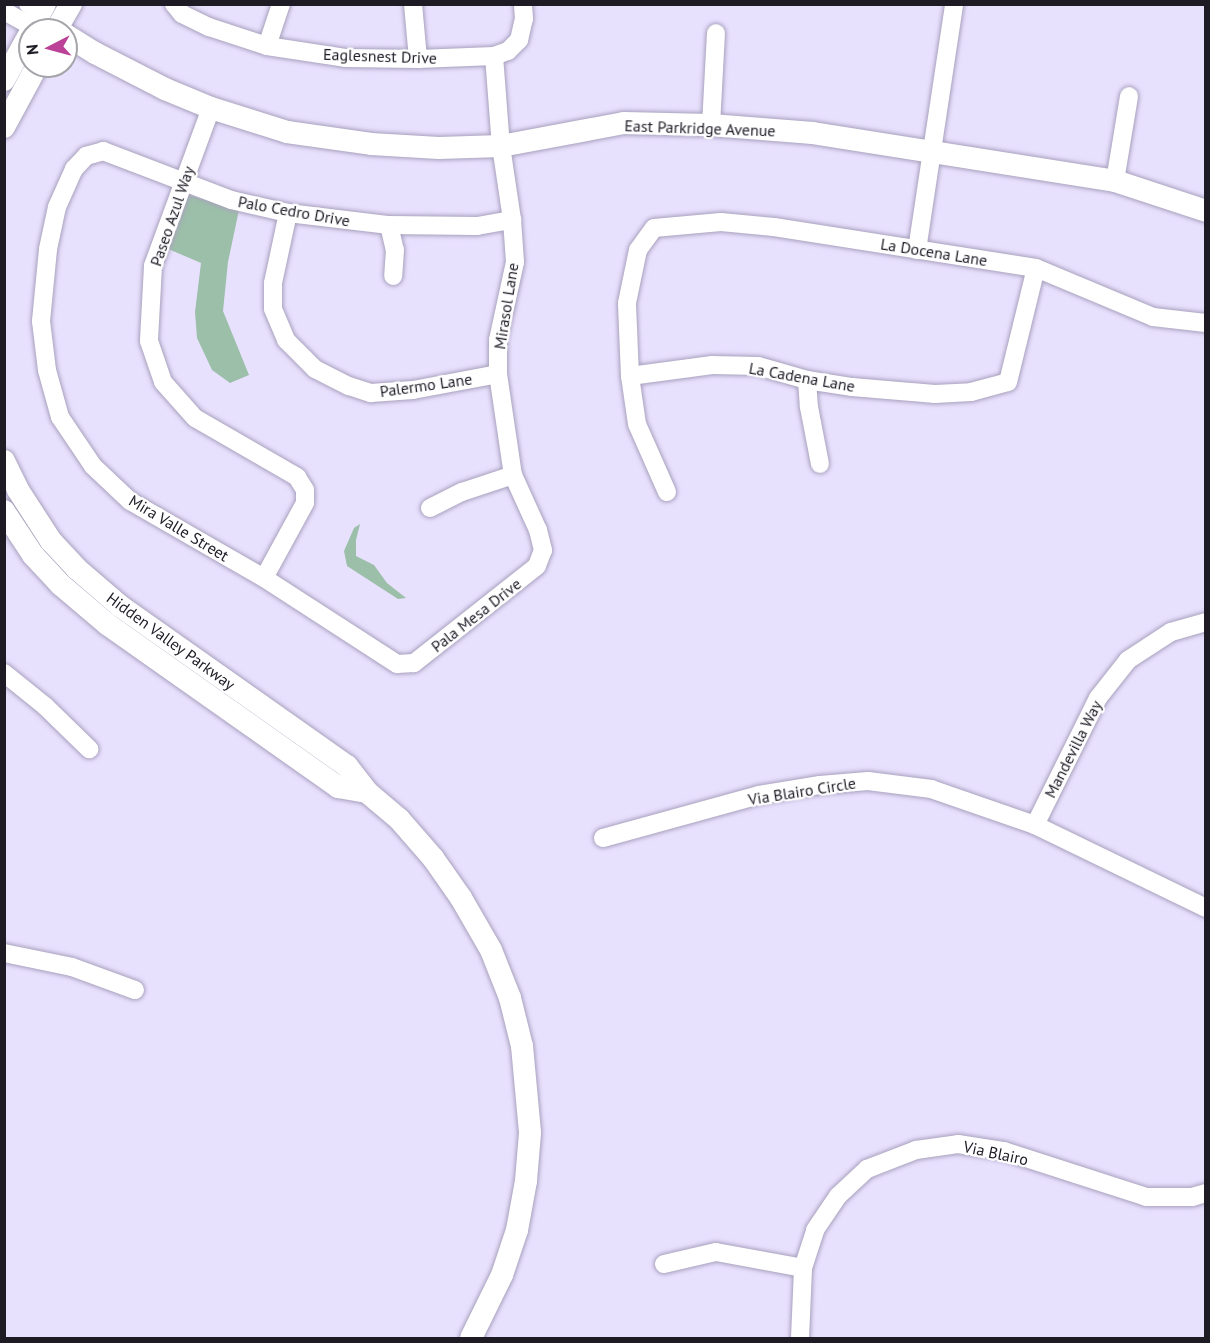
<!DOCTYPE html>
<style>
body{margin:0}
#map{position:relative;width:1210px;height:1343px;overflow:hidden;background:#e8e1fe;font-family:"PT Sans",sans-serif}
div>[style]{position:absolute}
.green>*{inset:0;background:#9cbfa9}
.roads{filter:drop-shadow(0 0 2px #a8a1bd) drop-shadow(0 0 2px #a8a1bd)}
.minor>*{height:18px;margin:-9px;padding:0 9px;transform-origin:9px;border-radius:9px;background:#fff}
.major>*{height:22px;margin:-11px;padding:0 11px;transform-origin:11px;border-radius:11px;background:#fff}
span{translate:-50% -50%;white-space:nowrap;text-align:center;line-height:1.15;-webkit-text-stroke:4.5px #fff;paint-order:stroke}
.street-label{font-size:16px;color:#1e1b25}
.frame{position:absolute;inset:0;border:6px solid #1e1b25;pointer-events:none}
.north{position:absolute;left:18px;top:18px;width:60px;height:60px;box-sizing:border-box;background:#fff;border:2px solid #a5a4a8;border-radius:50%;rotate:264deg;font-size:16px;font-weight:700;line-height:24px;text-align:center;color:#1e1b25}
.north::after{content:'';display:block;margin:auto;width:21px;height:27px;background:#bb4297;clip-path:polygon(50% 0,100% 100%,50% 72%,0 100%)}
</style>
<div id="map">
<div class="green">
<i style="clip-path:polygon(189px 195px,239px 210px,228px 262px,223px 311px,249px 375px,230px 383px,212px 370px,197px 338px,195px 312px,201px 263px,166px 248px)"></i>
<i style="clip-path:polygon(360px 524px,356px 540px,356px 556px,374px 565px,387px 583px,406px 598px,398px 599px,347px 566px,344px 551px,354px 528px)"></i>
</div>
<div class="roads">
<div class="minor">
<i style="left:28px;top:4px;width:15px;rotate:32deg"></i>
<i style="left:174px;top:4px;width:13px;rotate:51deg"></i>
<i style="left:182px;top:14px;width:30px;rotate:26deg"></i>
<i style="left:209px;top:27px;width:61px;rotate:18.1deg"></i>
<i style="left:267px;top:46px;width:79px;rotate:8.7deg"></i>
<i style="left:345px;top:58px;width:73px;rotate:0.8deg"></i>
<i style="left:418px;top:59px;width:76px;rotate:-2.3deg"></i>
<i style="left:494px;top:56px;width:15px;rotate:-20deg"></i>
<i style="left:508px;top:51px;width:16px;rotate:-45deg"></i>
<i style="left:519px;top:40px;width:22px;rotate:-77deg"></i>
<i style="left:524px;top:19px;width:15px;rotate:-94deg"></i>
<i style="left:413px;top:4px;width:55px;rotate:84.8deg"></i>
<i style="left:4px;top:11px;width:33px;rotate:29deg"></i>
<i style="left:267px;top:46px;width:44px;rotate:-71.6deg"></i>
<i style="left:494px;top:56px;width:90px;rotate:85.6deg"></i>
<i style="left:501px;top:146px;width:75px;rotate:81.5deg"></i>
<i style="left:512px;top:220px;width:42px;rotate:85.9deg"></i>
<i style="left:515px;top:262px;width:80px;rotate:102.3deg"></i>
<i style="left:498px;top:340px;width:34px;rotate:90deg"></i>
<i style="left:498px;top:374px;width:102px;rotate:81.6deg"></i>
<i style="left:513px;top:475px;width:60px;rotate:65.6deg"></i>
<i style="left:538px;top:530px;width:21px;rotate:76deg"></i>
<i style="left:543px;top:550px;width:17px;rotate:111deg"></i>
<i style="left:537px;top:566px;width:157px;rotate:141.7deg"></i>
<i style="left:414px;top:663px;width:17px;rotate:177deg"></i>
<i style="left:397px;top:664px;width:158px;rotate:-147.1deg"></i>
<i style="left:264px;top:578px;width:155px;rotate:-150.1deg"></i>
<i style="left:130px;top:501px;width:51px;rotate:-136.6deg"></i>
<i style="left:93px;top:466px;width:59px;rotate:-124deg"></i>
<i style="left:60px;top:417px;width:49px;rotate:-105.5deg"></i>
<i style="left:47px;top:370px;width:49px;rotate:-97deg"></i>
<i style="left:41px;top:321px;width:72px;rotate:-84.4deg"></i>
<i style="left:48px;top:249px;width:43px;rotate:-77.9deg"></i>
<i style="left:57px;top:207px;width:42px;rotate:-65.9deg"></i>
<i style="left:74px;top:169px;width:18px;rotate:-47deg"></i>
<i style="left:86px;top:156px;width:18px;rotate:-16deg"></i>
<i style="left:103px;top:151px;width:137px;rotate:20.9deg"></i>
<i style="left:231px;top:200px;width:58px;rotate:12.8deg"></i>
<i style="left:288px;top:213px;width:102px;rotate:6.8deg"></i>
<i style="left:389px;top:225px;width:88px;rotate:0.7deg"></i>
<i style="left:477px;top:226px;width:36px;rotate:-10deg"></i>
<i style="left:211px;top:108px;width:168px;rotate:110.2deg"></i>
<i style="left:153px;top:266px;width:75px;rotate:93.1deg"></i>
<i style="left:149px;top:341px;width:43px;rotate:71.1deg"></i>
<i style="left:163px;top:382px;width:48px;rotate:48.4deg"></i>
<i style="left:195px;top:418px;width:118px;rotate:30deg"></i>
<i style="left:297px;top:477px;width:15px;rotate:58deg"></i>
<i style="left:305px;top:490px;width:13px;rotate:90deg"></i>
<i style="left:305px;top:503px;width:85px;rotate:118.7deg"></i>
<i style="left:711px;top:125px;width:92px;rotate:-86.9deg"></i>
<i style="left:1115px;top:181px;width:86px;rotate:-80.6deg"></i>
<i style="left:288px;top:213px;width:72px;rotate:102.1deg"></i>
<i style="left:273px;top:283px;width:26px;rotate:90deg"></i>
<i style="left:273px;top:309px;width:34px;rotate:67deg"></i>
<i style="left:286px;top:340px;width:41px;rotate:45deg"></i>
<i style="left:315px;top:369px;width:38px;rotate:27deg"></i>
<i style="left:349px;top:386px;width:23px;rotate:18deg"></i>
<i style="left:371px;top:393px;width:42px;rotate:-4.1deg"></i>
<i style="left:413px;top:390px;width:86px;rotate:-10.7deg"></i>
<i style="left:389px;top:225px;width:26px;rotate:77deg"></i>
<i style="left:395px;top:250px;width:26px;rotate:94deg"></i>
<i style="left:917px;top:250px;width:249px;rotate:-81.4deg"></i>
<i style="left:630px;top:376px;width:83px;rotate:-7.6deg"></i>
<i style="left:712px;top:365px;width:46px;rotate:1.2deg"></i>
<i style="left:758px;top:366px;width:51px;rotate:15.9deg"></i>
<i style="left:807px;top:380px;width:46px;rotate:8.8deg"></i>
<i style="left:852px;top:387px;width:83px;rotate:4.8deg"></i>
<i style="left:935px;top:394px;width:36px;rotate:-3deg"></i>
<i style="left:971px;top:392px;width:38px;rotate:-15deg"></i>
<i style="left:1008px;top:382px;width:117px;rotate:-76.2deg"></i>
<i style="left:807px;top:380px;width:27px;rotate:86deg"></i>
<i style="left:809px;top:407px;width:58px;rotate:79.1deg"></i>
<i style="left:667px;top:492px;width:74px;rotate:-113.8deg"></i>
<i style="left:637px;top:424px;width:49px;rotate:-98.3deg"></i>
<i style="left:630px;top:376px;width:73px;rotate:-92.4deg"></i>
<i style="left:627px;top:303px;width:54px;rotate:-78.3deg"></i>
<i style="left:638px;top:250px;width:27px;rotate:-54deg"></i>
<i style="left:654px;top:228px;width:67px;rotate:-5.1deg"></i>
<i style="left:721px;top:222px;width:53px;rotate:5.4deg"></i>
<i style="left:774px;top:227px;width:265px;rotate:8.9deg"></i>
<i style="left:1036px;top:268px;width:127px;rotate:22.7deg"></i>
<i style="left:1153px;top:317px;width:53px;rotate:6.5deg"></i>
<i style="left:430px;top:508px;width:36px;rotate:-27deg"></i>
<i style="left:462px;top:492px;width:54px;rotate:-18.4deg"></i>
<i style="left:4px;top:673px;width:53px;rotate:38.8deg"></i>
<i style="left:45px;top:706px;width:62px;rotate:44.3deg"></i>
<i style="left:1035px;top:825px;width:142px;rotate:-63.6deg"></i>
<i style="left:1098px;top:698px;width:48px;rotate:-51.7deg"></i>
<i style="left:1128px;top:660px;width:51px;rotate:-33.1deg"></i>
<i style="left:1171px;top:632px;width:36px;rotate:-16deg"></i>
<i style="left:603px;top:838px;width:162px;rotate:-15.4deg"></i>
<i style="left:759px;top:795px;width:62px;rotate:-9.3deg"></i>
<i style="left:820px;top:785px;width:48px;rotate:-4.8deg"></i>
<i style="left:868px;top:781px;width:64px;rotate:7.2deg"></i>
<i style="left:931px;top:789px;width:110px;rotate:19.1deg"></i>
<i style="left:1035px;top:825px;width:190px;rotate:25.9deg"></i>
<i style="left:4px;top:953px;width:69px;rotate:11.6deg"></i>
<i style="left:72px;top:967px;width:67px;rotate:20.1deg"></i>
<i style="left:664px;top:1264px;width:53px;rotate:-13deg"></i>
<i style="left:716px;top:1252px;width:88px;rotate:10.4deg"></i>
<i style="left:800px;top:1338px;width:70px;rotate:-87.5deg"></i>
<i style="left:803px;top:1268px;width:40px;rotate:-72deg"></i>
<i style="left:815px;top:1230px;width:41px;rotate:-55.9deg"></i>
<i style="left:838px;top:1196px;width:40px;rotate:-43deg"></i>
<i style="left:867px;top:1169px;width:53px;rotate:-21.2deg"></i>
<i style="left:916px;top:1150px;width:42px;rotate:-8.1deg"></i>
<i style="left:958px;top:1144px;width:47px;rotate:8.7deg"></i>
<i style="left:1004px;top:1151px;width:149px;rotate:17.9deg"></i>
<i style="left:1146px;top:1197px;width:46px"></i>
<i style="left:1192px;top:1197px;width:15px;rotate:-16deg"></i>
</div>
<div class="major">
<i style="left:31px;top:30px;width:30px;rotate:-62deg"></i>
<i style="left:56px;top:30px;width:30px;rotate:-60deg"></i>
<i style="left:66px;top:35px;width:34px;rotate:32deg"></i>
<i style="left:95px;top:53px;width:79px;rotate:27.2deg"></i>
<i style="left:165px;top:89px;width:50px;rotate:22.4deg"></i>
<i style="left:211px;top:108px;width:80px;rotate:17.5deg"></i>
<i style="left:287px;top:132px;width:85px;rotate:8.1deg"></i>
<i style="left:371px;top:144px;width:68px;rotate:3.4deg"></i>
<i style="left:439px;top:148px;width:62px;rotate:-1.8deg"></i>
<i style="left:501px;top:146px;width:125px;rotate:-10.6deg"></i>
<i style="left:624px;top:123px;width:87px;rotate:1.3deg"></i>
<i style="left:711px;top:125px;width:102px;rotate:4.5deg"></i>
<i style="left:813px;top:133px;width:306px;rotate:9deg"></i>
<i style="left:1115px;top:181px;width:96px;rotate:18.2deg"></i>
<i style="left:4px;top:80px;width:54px;rotate:-61deg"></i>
<i style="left:4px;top:127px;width:69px;rotate:-61.6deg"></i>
<i style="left:4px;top:461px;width:32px;rotate:64deg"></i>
<i style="left:18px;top:490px;width:61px;rotate:57.1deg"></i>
<i style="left:51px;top:541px;width:38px;rotate:47deg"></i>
<i style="left:77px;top:569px;width:57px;rotate:40.7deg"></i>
<i style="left:120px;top:606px;width:278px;rotate:35.2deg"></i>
<i style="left:347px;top:766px;width:33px;rotate:52deg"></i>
<i style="left:367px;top:792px;width:42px;rotate:40.2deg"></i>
<i style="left:399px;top:819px;width:52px;rotate:48.9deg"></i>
<i style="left:433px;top:858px;width:49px;rotate:55deg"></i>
<i style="left:461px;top:898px;width:60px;rotate:60deg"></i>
<i style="left:491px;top:950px;width:52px;rotate:68.4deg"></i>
<i style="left:510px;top:998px;width:49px;rotate:76deg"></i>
<i style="left:522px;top:1046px;width:87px;rotate:84.7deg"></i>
<i style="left:530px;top:1133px;width:48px;rotate:94.8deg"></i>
<i style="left:526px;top:1181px;width:50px;rotate:100.4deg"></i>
<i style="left:517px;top:1230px;width:47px;rotate:108.4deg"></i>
<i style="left:502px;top:1275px;width:70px;rotate:116.2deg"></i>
<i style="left:4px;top:511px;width:53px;rotate:56.6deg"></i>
<i style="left:33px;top:555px;width:41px;rotate:47deg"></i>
<i style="left:61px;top:585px;width:60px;rotate:40.3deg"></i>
<i style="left:107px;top:624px;width:283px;rotate:35.2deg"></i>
<i style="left:338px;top:787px;width:29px;rotate:10deg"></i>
</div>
</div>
<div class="street-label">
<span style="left:380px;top:56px;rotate:2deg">Eaglesnest Drive</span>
<span style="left:700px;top:128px;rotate:2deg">East Parkridge Avenue</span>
<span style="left:294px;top:211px;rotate:10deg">Palo Cedro Drive</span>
<span style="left:172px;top:216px;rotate:-71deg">Paseo Azul Way</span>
<span style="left:934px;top:252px;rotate:9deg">La Docena Lane</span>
<span style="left:506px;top:306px;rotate:-81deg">Mirasol Lane</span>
<span style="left:802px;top:377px;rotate:10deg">La Cadena Lane</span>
<span style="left:426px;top:385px;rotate:-8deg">Palermo Lane</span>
<span style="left:179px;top:528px;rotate:31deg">Mira Valle Street</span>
<span style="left:476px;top:615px;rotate:-38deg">Pala Mesa Drive</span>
<span style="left:171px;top:641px;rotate:36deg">Hidden Valley Parkway</span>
<span style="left:1073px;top:749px;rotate:-63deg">Mandevilla Way</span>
<span style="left:802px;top:791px;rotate:-9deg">Via Blairo Circle</span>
<span style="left:996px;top:1153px;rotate:12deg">Via Blairo</span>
</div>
<div class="frame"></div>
<div class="north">N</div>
</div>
